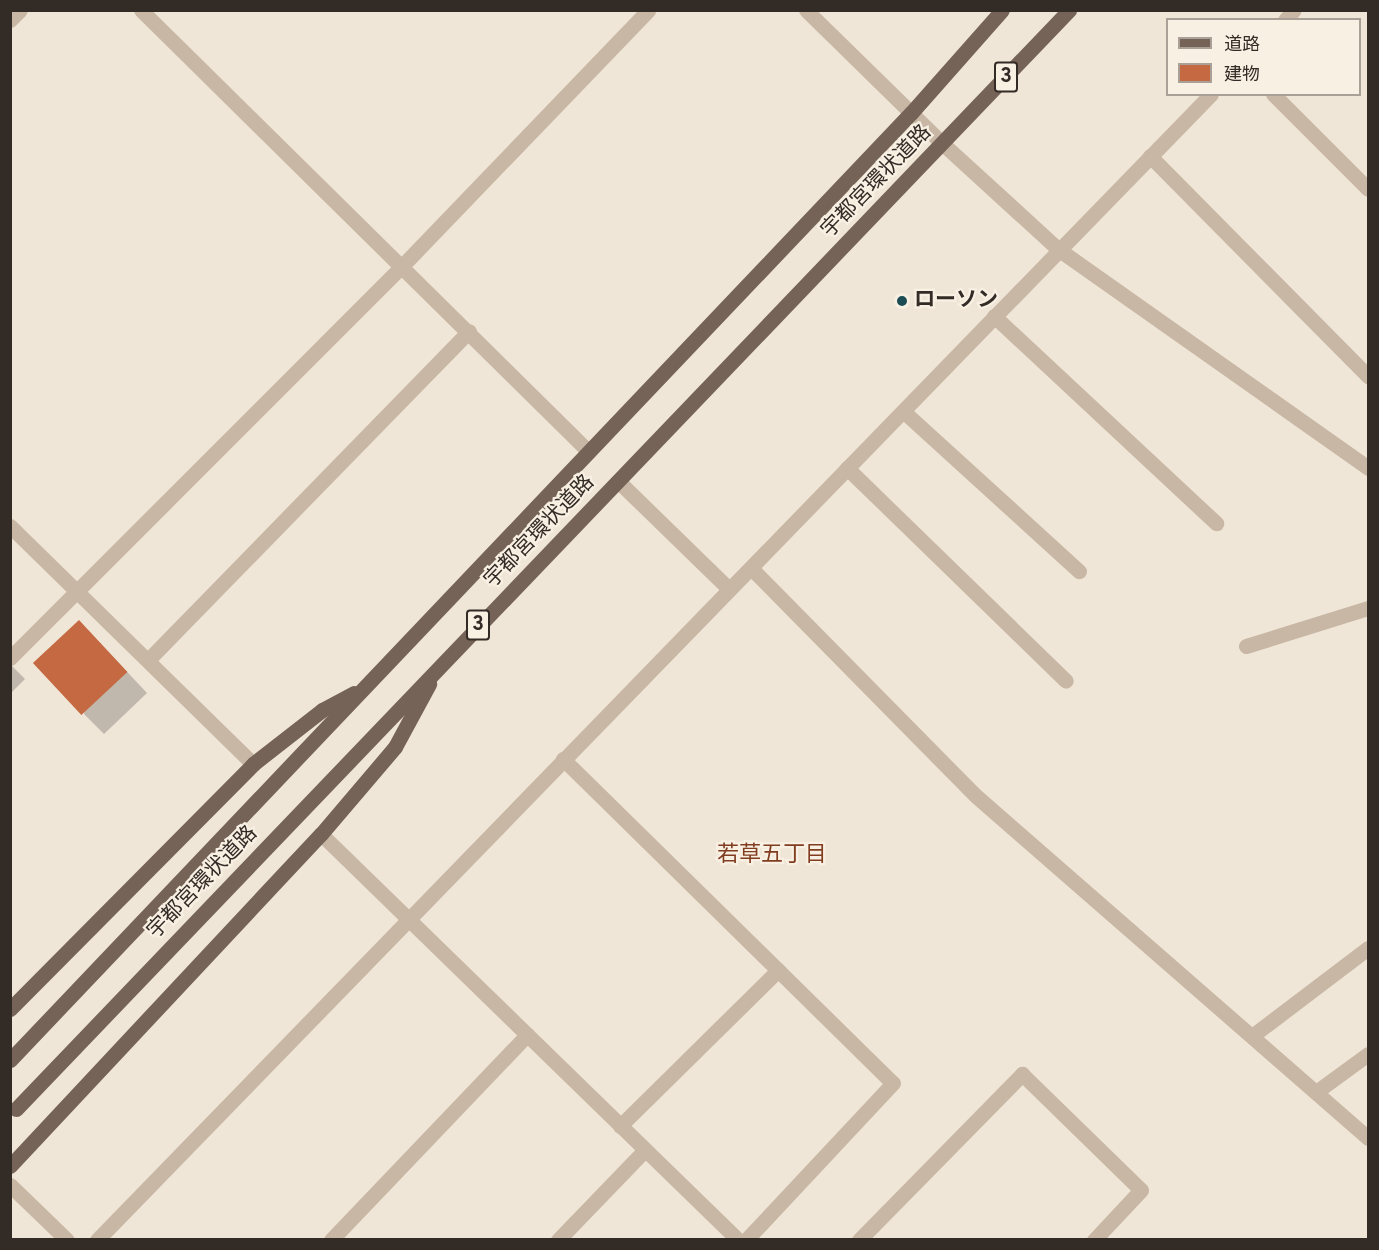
<!DOCTYPE html>
<meta charset="utf-8">
<style>
body{margin:0}
#map{position:relative;width:1379px;height:1250px;overflow:hidden;background:#f0e6d7;font-family:Overpass,"Noto Sans JP",sans-serif}
div>[style]{position:absolute}
.shadow>*{inset:0;background:#0003}
.building>*{inset:0;background:#c46941;transform-origin:0 0}
.minor>*{height:15px;margin:-7.5px;padding:0 7.5px;transform-origin:7.5px;border-radius:7.5px;background:#c8b7a4}
.tertiary>*{height:15px;margin:-7.5px;padding:0 7.5px;transform-origin:7.5px;border-radius:7.5px;background:#c8b7a4}
.primary>*{height:15px;margin:-7.5px;padding:0 7.5px;transform-origin:7.5px;border-radius:7.5px;background:#756357}
.dots>*{width:16px;height:16px;translate:-50% -50%;box-sizing:border-box;border:3px solid #f8f0e3;border-radius:50%}
span{translate:-50% -50%;white-space:nowrap;text-align:center;line-height:1.15;-webkit-text-stroke:4.5px #f8f0e3;paint-order:stroke}
.shield-label span{padding:2px 4px;background:#f8f0e3;border:2px solid;border-radius:4px;-webkit-text-stroke-width:0}
.shield-label{font-size:20px;color:#332b25;font-weight:700}
.street-label{font-size:21px;color:#332b25}
.poi-label{font-size:21px;color:#332b25;font-weight:700}
.left{translate:0 -50%;text-align:left}
.neighbourhood-label{font-size:22px;color:#813d20}
.frame{position:absolute;inset:0;border:12px solid #332b25;pointer-events:none}
.legend{position:absolute;left:1166px;top:18px;width:195px;height:78px;box-sizing:border-box;background:#f8f0e3;border:2px solid #a9a197;margin:0;padding:8px 10px;list-style:none;font-size:18px;color:#332b25}
.legend li{display:flex;align-items:center;gap:12px;height:30px}
.legend b{width:30px;border:2px solid #a9a197}
</style>
<div id="map">
<div class="shadow">
<i style="clip-path:polygon(99px 642px,147px 693px,104px 734px,84px 714px)"></i>
<i style="clip-path:polygon(10px 664px,25px 679px,10px 694px)"></i>
</div>
<div class="building">
<i style="left:79px;top:620px;width:71px;height:63px;rotate:47deg"></i>
</div>
<div class="minor">
<i style="left:141px;top:10px;width:629px;rotate:44.61deg"></i>
<i style="left:10px;top:20px;width:14px;rotate:-45deg"></i>
<i style="left:1285px;top:20px;width:13px;rotate:-48deg"></i>
<i style="left:1273px;top:94px;width:134px;rotate:45deg"></i>
<i style="left:943px;top:144px;width:156px;rotate:42.4deg"></i>
<i style="left:1058px;top:249px;width:380px;rotate:35.2deg"></i>
<i style="left:1150px;top:156px;width:310px;rotate:45.3deg"></i>
<i style="left:994px;top:316px;width:304px;rotate:43deg"></i>
<i style="left:903px;top:411px;width:238px;rotate:42.3deg"></i>
<i style="left:847px;top:468px;width:305px;rotate:44.2deg"></i>
<i style="left:618px;top:481px;width:155px;rotate:44.2deg"></i>
<i style="left:10px;top:526px;width:340px;rotate:44.4deg"></i>
<i style="left:751px;top:568px;width:320px;rotate:45.4deg"></i>
<i style="left:976px;top:796px;width:520px;rotate:41.1deg"></i>
<i style="left:1246px;top:646px;width:128px;rotate:-17.3deg"></i>
<i style="left:10px;top:658px;width:554px;rotate:-45deg"></i>
<i style="left:402px;top:266px;width:355px;rotate:-46.1deg"></i>
<i style="left:149px;top:659px;width:458px;rotate:-45.7deg"></i>
<i style="left:563px;top:759px;width:462px;rotate:44.5deg"></i>
<i style="left:893px;top:1083px;width:215px;rotate:133.1deg"></i>
<i style="left:321px;top:834px;width:582px;rotate:44.23deg"></i>
<i style="left:1252px;top:1036px;width:146px;rotate:-37.2deg"></i>
<i style="left:1316px;top:1092px;width:64px;rotate:-36.2deg"></i>
<i style="left:620px;top:1126px;width:222px;rotate:-44.6deg"></i>
<i style="left:10px;top:1185px;width:79px;rotate:44deg"></i>
<i style="left:97px;top:1240px;width:1598px;rotate:-45.81deg"></i>
<i style="left:331px;top:1240px;width:284px;rotate:-46.3deg"></i>
<i style="left:558px;top:1240px;width:125px;rotate:-46deg"></i>
<i style="left:859px;top:1240px;width:233px;rotate:-45.5deg"></i>
<i style="left:1022px;top:1074px;width:166px;rotate:44.3deg"></i>
<i style="left:1141px;top:1190px;width:69px;rotate:133.2deg"></i>
</div>
<div class="tertiary">
<i style="left:806px;top:10px;width:192px;rotate:44.4deg"></i>
</div>
<div class="primary">
<i style="left:10px;top:1009px;width:345px;rotate:-45.2deg"></i>
<i style="left:253px;top:764px;width:88px;rotate:-38deg"></i>
<i style="left:322px;top:710px;width:36px;rotate:-28deg"></i>
<i style="left:10px;top:1060px;width:1307px;rotate:-46.43deg"></i>
<i style="left:911px;top:113px;width:137px;rotate:-48.5deg"></i>
<i style="left:16px;top:1109px;width:1522px;rotate:-46.22deg"></i>
<i style="left:10px;top:1166px;width:455px;rotate:-46.9deg"></i>
<i style="left:321px;top:834px;width:114px;rotate:-49.6deg"></i>
<i style="left:395px;top:747px;width:72px;rotate:-61.6deg"></i>
</div>
<div class="dots">
<i style="left:902px;top:301px;background:#1c4d54"></i>
</div>
<div class="shield-label">
<span style="left:1006px;top:77px">3</span>
<span style="left:478px;top:625px">3</span>
</div>
<div class="street-label">
<span style="left:877px;top:182px;rotate:-46deg">宇都宮環状道路</span>
<span style="left:540px;top:532px;rotate:-46deg">宇都宮環状道路</span>
<span style="left:203px;top:883px;rotate:-46deg">宇都宮環状道路</span>
</div>
<div class="poi-label">
<span class="left" style="left:914px;top:301px">ローソン</span>
</div>
<div class="neighbourhood-label">
<span style="left:772px;top:856px">若草五丁目</span>
</div>
<div class="frame"></div>
<ul class="legend">
<li><b style="height:8px;background:#756357"></b>道路</li>
<li><b style="height:16px;background:#c46941"></b>建物</li>
</ul>
</div>
